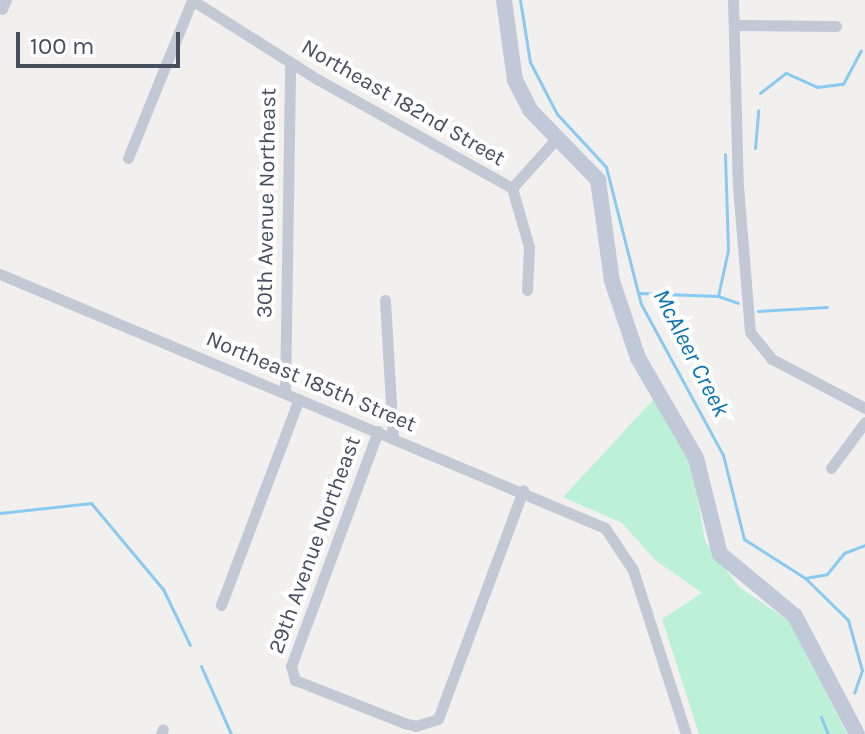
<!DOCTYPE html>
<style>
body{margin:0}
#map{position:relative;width:865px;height:734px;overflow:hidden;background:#f2f0ef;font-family:Karla,sans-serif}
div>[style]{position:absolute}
.green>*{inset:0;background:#bcf1d8}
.stream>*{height:3px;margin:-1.5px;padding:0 1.5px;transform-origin:1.5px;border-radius:1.5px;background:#88caf0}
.street>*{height:11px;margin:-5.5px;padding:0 5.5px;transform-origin:5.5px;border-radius:5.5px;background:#c2c9d5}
.secondary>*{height:16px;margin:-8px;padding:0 8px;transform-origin:8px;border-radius:8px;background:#c1c9d9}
span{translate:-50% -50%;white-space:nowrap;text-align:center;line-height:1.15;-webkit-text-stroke:8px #fff;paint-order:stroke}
.street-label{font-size:22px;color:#464f5e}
.water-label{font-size:24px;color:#0773b0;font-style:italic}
.scale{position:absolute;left:16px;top:32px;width:164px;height:36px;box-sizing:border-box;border:4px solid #464f5e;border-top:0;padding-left:10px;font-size:24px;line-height:28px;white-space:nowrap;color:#464f5e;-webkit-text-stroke:6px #fff;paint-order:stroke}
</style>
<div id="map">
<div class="green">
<i style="clip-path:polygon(654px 399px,692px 467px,705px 541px,738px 586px,790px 622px,847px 734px,699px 734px,662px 619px,702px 593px,655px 560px,622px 523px,563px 497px)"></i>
</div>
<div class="stream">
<i style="left:520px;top:0;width:63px;rotate:80.8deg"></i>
<i style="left:530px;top:62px;width:59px;rotate:62.6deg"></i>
<i style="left:557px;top:114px;width:72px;rotate:47.2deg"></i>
<i style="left:606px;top:167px;width:141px;rotate:75.7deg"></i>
<i style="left:641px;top:304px;width:172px;rotate:61.5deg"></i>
<i style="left:723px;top:455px;width:87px;rotate:76deg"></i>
<i style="left:744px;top:539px;width:72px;rotate:32.6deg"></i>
<i style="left:805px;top:578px;width:60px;rotate:44.3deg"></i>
<i style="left:848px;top:620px;width:52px;rotate:74.4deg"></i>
<i style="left:862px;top:670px;width:24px;rotate:109deg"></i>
<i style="left:760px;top:93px;width:33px;rotate:-38deg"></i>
<i style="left:786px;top:73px;width:34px;rotate:24deg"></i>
<i style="left:817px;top:87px;width:26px;rotate:-7deg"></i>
<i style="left:843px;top:84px;width:38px;rotate:-62deg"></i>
<i style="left:755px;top:148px;width:38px;rotate:-85deg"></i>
<i style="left:639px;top:293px;width:79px;rotate:2.2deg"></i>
<i style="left:718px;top:296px;width:21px;rotate:19deg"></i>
<i style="left:718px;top:296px;width:47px;rotate:-77.7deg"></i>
<i style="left:728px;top:250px;width:96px;rotate:-91.8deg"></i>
<i style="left:758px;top:311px;width:69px;rotate:-3.3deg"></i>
<i style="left:0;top:513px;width:92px;rotate:-6.3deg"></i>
<i style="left:91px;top:503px;width:112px;rotate:50.1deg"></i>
<i style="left:163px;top:589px;width:62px;rotate:64.3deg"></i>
<i style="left:805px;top:578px;width:22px;rotate:-10deg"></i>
<i style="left:827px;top:574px;width:27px;rotate:-51deg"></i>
<i style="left:844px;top:553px;width:22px;rotate:-21deg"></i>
<i style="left:201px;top:666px;width:74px;rotate:66.2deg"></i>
<i style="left:821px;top:717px;width:18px;rotate:68deg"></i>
</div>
<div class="street">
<i style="left:192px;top:0;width:148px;rotate:32.3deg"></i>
<i style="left:317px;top:79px;width:223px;rotate:29.2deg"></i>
<i style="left:733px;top:0;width:186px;rotate:88.5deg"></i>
<i style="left:738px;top:186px;width:146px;rotate:85.3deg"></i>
<i style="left:750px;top:332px;width:35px;rotate:51deg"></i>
<i style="left:772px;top:359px;width:105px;rotate:27.8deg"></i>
<i style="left:2px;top:9px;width:10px;rotate:-66deg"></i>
<i style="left:734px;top:25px;width:102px;rotate:0.6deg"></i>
<i style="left:128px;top:158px;width:170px;rotate:-67.9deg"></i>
<i style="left:512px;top:188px;width:61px;rotate:73.9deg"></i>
<i style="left:529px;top:247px;width:43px;rotate:92.7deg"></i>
<i style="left:512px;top:188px;width:67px;rotate:-48deg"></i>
<i style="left:0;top:274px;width:656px;rotate:22.77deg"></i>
<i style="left:605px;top:528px;width:50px;rotate:56.3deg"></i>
<i style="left:633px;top:570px;width:172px;rotate:72.1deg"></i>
<i style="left:385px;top:300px;width:138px;rotate:86.7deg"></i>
<i style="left:285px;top:393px;width:331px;rotate:-89.1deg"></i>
<i style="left:378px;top:431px;width:251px;rotate:110.3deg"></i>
<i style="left:291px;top:666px;width:15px;rotate:74deg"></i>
<i style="left:295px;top:680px;width:117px;rotate:21.5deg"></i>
<i style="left:404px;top:723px;width:12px;rotate:14deg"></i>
<i style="left:416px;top:726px;width:23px;rotate:-18deg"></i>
<i style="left:438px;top:719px;width:244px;rotate:-69.6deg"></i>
<i style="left:831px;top:468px;width:57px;rotate:-53.5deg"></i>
<i style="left:221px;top:605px;width:220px;rotate:-69.3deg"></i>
<i style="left:161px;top:734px;width:5px;rotate:-68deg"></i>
</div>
<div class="secondary">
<i style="left:504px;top:0;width:81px;rotate:82.2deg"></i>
<i style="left:515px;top:80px;width:34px;rotate:63deg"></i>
<i style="left:530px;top:110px;width:98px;rotate:45.8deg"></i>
<i style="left:598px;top:180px;width:102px;rotate:82.1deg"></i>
<i style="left:612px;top:281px;width:81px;rotate:71.3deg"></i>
<i style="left:638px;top:358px;width:116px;rotate:59.9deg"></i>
<i style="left:696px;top:458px;width:99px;rotate:76deg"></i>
<i style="left:720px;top:554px;width:97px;rotate:39.6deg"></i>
<i style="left:795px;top:616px;width:133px;rotate:62.3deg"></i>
</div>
<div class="street-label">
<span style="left:403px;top:103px;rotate:30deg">Northeast 182nd Street</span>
<span style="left:267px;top:203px;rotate:-89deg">30th Avenue Northeast</span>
<span style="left:311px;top:382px;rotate:23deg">Northeast 185th Street</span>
<span style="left:315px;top:545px;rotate:-70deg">29th Avenue Northeast</span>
</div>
<div class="water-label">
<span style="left:691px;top:353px;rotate:63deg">McAleer Creek</span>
</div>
<div class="scale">100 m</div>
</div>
